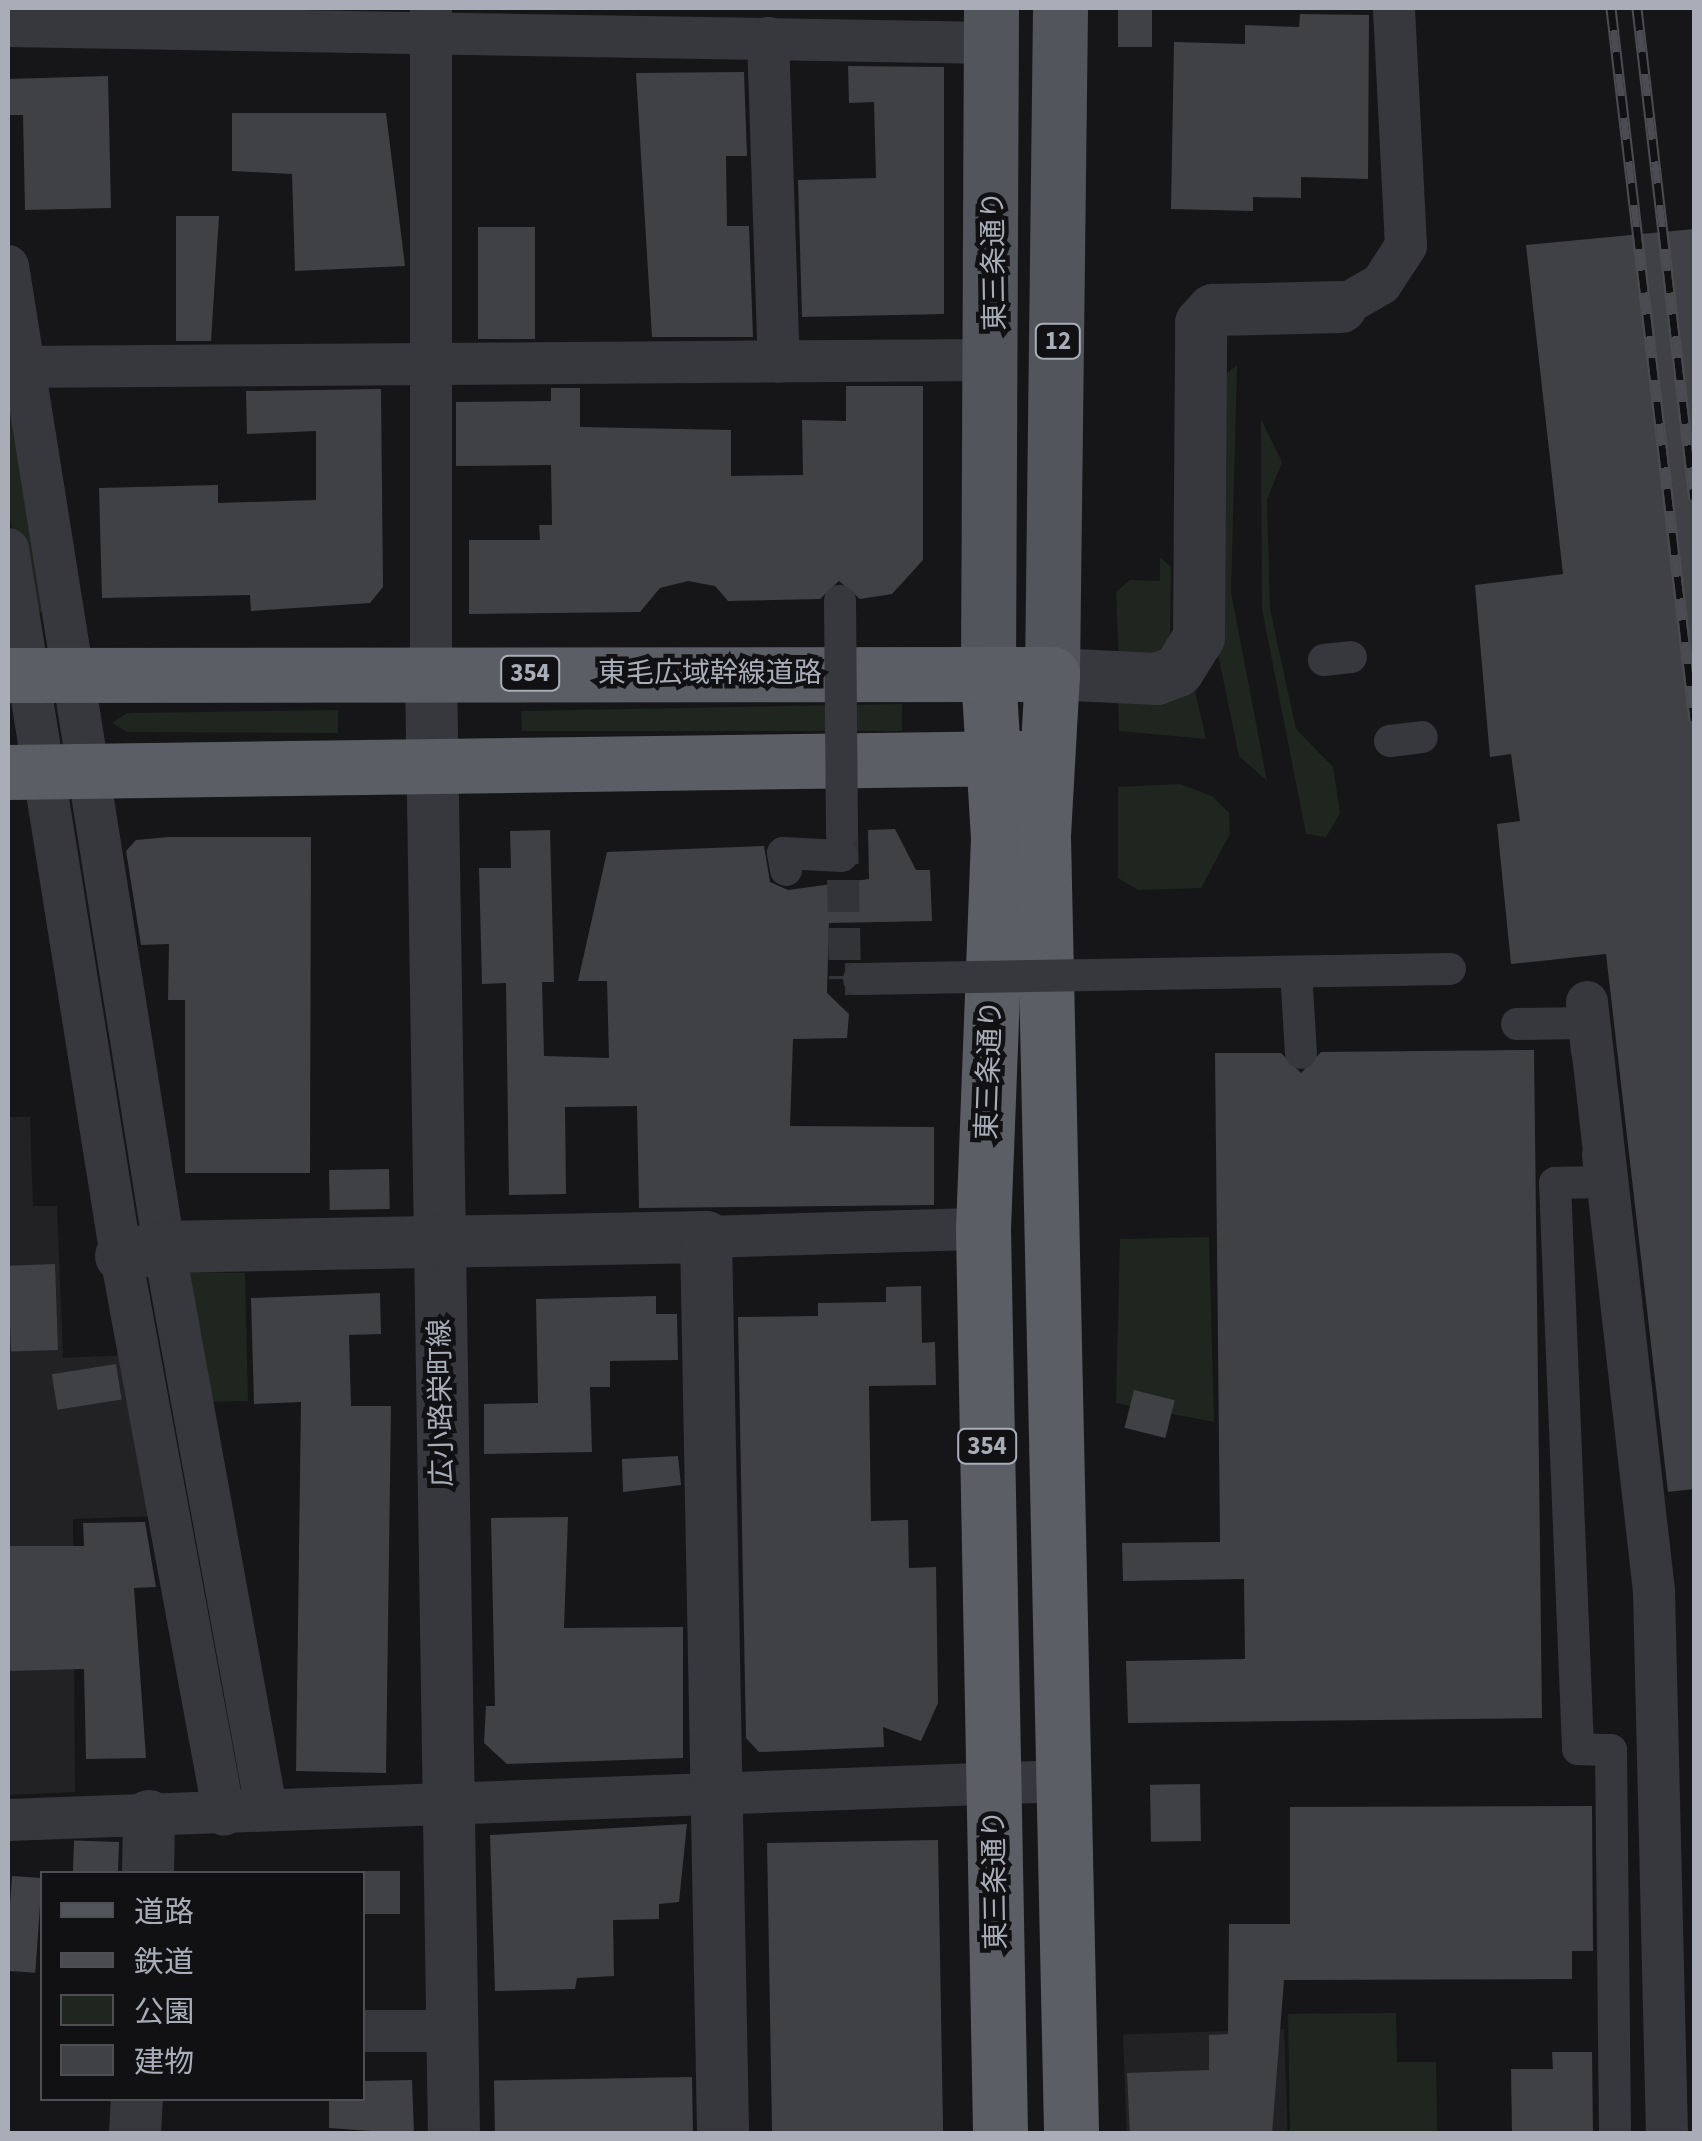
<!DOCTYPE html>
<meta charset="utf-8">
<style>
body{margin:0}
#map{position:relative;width:1702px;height:2141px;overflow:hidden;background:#161618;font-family:"Source Sans 3","Noto Sans JP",sans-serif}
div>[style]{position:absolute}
.built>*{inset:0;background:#222225;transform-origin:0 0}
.green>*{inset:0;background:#1e261f}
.building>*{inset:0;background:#404145;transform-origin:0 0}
.pedestrian-tunnel>*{height:32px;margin-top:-16px;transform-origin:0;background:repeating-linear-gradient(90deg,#333438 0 32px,transparent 0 48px)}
.pedestrian>*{height:32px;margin:-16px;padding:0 16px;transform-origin:16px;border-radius:16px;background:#37383d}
.minor>*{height:42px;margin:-21px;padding:0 21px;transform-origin:21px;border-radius:21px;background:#37383d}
.tertiary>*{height:52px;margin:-26px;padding:0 26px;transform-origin:26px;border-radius:26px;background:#37383d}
.primary>*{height:55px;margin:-27.5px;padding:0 27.5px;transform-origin:27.5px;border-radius:27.5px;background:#53555c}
.trunk>*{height:55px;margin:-27.5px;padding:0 27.5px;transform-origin:27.5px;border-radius:27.5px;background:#5b5e65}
.rail>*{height:11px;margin-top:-5.5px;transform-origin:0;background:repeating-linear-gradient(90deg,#111113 0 22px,#4a4c52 0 44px);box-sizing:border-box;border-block:2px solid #4a4c52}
.pedestrian-bridge>*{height:32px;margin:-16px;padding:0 16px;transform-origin:16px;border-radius:16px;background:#37383d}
span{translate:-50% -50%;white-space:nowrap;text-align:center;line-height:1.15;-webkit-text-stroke:9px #111113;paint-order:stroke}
.shield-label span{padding:2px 8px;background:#111113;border:2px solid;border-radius:8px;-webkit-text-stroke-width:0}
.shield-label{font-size:25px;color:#a8adb8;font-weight:700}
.street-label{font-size:28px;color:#a8adb8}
.frame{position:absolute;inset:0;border:10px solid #a8adb8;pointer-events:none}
.legend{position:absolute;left:40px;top:1871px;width:325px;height:230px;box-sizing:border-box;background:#111113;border:2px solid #4d4f55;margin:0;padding:12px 18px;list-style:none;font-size:30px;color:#a8adb8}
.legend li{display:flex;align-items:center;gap:20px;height:50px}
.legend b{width:50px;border:2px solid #4d4f55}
</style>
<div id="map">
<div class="built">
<i style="clip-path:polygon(8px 1117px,30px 1117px,33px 1206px,57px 1206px,63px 1358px,128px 1355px,156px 1516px,73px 1519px,75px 1792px,8px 1795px)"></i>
<i style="left:1284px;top:2029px;width:104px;height:161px;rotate:88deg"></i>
</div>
<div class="green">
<i style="clip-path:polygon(1237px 365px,1231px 592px,1267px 781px,1239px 756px,1216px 645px,1221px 378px)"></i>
<i style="clip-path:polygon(8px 406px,13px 406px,54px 614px,28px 611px,8px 508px)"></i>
<i style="clip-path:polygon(1261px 419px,1282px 462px,1267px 500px,1270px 609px,1296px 729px,1333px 767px,1340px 813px,1326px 837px,1306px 834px,1262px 609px)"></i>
<i style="clip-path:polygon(1160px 557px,1171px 567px,1170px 638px,1155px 655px,1119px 661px,1116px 592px,1130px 580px,1160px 581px)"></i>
<i style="clip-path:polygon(1192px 678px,1206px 739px,1119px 731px,1118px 698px)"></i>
<i style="clip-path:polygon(902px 704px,902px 731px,522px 731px,521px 711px)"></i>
<i style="clip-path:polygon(338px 710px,338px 733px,127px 732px,112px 723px,127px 713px)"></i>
<i style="clip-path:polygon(1179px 784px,1212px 796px,1229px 813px,1230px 834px,1201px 888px,1138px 890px,1118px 878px,1118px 787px)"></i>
<i style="clip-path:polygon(1209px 1237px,1214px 1422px,1116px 1403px,1120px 1239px)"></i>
<i style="clip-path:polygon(179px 1272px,245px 1273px,248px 1401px,201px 1402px)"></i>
<i style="clip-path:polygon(1396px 2013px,1397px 2062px,1436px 2062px,1437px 2133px,1290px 2133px,1288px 2014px)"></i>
</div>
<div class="building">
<i style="left:1118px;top:8px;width:34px;height:39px"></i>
<i style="clip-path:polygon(1300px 14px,1369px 15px,1368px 179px,1301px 177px,1301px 198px,1253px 197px,1253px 211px,1171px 209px,1174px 42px,1245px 44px,1245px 25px,1299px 27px)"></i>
<i style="clip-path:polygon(848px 66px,944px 67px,944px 314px,802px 317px,798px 180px,876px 178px,874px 102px,849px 103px)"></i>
<i style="clip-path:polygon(744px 72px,747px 156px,726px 156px,727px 226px,749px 226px,753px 337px,652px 337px,636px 73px)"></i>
<i style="clip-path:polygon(108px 76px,111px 208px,25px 210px,23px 115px,8px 115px,8px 79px)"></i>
<i style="clip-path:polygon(232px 113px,386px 113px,405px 266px,295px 271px,292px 174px,232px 171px)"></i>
<i style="clip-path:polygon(176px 216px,219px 216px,211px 341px,176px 341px)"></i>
<i style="left:478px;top:227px;width:57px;height:112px"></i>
<i style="clip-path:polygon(1694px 229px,1694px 1489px,1668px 1492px,1606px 954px,1511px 964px,1497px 824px,1520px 821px,1511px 754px,1490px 757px,1475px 585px,1563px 574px,1526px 245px)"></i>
<i style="clip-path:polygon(846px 386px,923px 386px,923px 560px,892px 594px,860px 599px,839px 581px,820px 599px,728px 601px,715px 586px,688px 581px,660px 588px,640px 612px,469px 614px,469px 540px,540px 540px,539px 525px,552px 525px,551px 465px,456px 466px,456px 402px,551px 401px,551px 388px,580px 388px,580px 427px,731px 430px,731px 476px,803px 475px,802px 420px,846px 421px)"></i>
<i style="clip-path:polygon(381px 389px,383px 587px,370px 603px,251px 611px,250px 595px,102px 598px,99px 488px,218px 485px,218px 503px,316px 500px,316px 431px,247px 434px,246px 391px)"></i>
<i style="clip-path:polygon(895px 829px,916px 870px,930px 870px,932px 921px,829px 923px,827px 993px,849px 1014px,847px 1038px,793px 1039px,790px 1126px,934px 1127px,934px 1205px,639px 1208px,637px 1106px,565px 1107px,566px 1194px,509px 1195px,506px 983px,482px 984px,479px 868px,511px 868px,510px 831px,550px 830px,554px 982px,542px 982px,544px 1056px,609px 1058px,607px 981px,578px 981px,607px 852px,764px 846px,770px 882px,788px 890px,869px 879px,868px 830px)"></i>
<i style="clip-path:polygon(169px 837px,311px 837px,310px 1173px,185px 1173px,185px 1000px,168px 1000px,169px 944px,141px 945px,126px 851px,136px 840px)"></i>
<i style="clip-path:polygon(1534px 1050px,1542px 1718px,1128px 1723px,1126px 1661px,1245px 1659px,1244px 1579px,1123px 1581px,1122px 1543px,1220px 1542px,1215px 1053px,1281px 1053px,1301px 1073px,1321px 1052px)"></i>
<i style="left:389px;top:1169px;width:40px;height:60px;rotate:89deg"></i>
<i style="left:55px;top:1264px;width:86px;height:47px;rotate:88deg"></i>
<i style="clip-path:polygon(921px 1286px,922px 1343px,935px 1342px,936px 1385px,869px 1386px,871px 1521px,908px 1520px,909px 1568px,936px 1567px,938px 1703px,921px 1741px,883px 1727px,884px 1747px,759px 1752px,746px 1738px,738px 1317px,818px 1316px,818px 1303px,886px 1302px,886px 1287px)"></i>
<i style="clip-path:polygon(380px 1293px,381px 1334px,349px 1335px,351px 1406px,391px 1406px,386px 1773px,296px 1771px,301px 1402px,254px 1404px,251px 1298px)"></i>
<i style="clip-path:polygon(656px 1296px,656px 1314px,677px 1314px,678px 1360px,610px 1361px,610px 1387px,590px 1387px,592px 1452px,484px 1454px,484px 1404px,538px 1403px,536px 1299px)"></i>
<i style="left:116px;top:1364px;width:36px;height:65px;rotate:81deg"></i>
<i style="left:1134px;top:1390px;width:42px;height:39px;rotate:14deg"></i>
<i style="clip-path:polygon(678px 1456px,681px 1485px,623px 1492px,622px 1459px)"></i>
<i style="clip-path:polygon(568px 1517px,564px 1628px,683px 1627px,683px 1758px,507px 1764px,484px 1743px,486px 1706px,495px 1706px,491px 1518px)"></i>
<i style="clip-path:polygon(145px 1522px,156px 1587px,134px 1588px,146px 1758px,86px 1759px,84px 1669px,8px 1671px,8px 1546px,84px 1546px,83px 1523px)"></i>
<i style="left:1200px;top:1784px;width:57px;height:50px;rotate:89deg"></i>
<i style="clip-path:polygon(1592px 1806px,1593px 1951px,1572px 1951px,1572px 1979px,1284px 1980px,1272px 2134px,1130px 2134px,1127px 2073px,1209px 2070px,1209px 2035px,1228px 2034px,1229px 1924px,1290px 1924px,1290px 1807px)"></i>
<i style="clip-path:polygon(687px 1824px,679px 1902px,659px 1904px,659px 1919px,613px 1920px,614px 1976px,577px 1978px,575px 1989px,495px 1991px,490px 1835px)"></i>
<i style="left:938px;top:1840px;width:294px;height:171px;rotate:89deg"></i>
<i style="left:119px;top:1842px;width:32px;height:45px;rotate:92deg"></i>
<i style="left:362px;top:1871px;width:38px;height:43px"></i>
<i style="left:12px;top:1876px;width:30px;height:95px;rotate:4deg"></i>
<i style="clip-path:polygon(1552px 2052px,1592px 2052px,1593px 2134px,1512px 2134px,1511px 2069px,1553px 2069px)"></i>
<i style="left:692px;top:2077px;width:57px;height:198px;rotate:89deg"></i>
<i style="clip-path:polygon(412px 2080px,414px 2134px,329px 2128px,329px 2098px,362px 2098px,362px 2081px)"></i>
</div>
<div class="pedestrian-tunnel">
<i style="left:842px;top:832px;width:147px;rotate:88.8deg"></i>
<i style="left:845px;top:979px;width:14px"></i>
</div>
<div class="pedestrian">
<i style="left:1324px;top:660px;width:27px;rotate:-6deg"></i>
<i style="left:1390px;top:741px;width:32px;rotate:-7deg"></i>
<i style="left:786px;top:870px;width:17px;rotate:-100deg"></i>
<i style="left:783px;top:853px;width:59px;rotate:2.9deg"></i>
<i style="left:1296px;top:972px;width:81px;rotate:86.5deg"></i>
<i style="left:1517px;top:1024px;width:67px;rotate:-0.9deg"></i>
<i style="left:1584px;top:1023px;width:28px;rotate:84deg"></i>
<i style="left:1598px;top:1155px;width:27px;rotate:84deg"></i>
<i style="left:1601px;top:1182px;width:46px;rotate:178.8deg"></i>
<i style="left:1555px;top:1183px;width:566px;rotate:87.67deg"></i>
<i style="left:1578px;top:1749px;width:33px;rotate:2deg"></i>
<i style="left:1611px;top:1750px;width:384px;rotate:89.4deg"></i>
</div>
<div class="minor">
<i style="left:431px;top:8px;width:664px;rotate:90deg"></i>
<i style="left:8px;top:26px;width:983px;rotate:0.99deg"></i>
<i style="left:768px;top:38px;width:324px;rotate:88.1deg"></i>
<i style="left:8px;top:266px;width:993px;rotate:80.96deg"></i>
<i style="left:164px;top:1247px;width:570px;rotate:79.7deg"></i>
<i style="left:1341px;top:307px;width:46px;rotate:-29.9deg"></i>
<i style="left:1381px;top:284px;width:45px;rotate:-56.7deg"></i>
<i style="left:1406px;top:246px;width:238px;rotate:-92.9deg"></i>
<i style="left:8px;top:367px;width:988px;rotate:-0.41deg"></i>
<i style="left:8px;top:549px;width:716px;rotate:80.92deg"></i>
<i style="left:121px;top:1256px;width:568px;rotate:79.56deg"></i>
<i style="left:1587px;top:1002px;width:593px;rotate:83.51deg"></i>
<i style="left:1654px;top:1591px;width:543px;rotate:88.63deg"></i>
<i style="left:706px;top:1237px;width:277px;rotate:-1.7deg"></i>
<i style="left:8px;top:1820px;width:1057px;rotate:-2.12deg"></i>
<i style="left:362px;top:2031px;width:91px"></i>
</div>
<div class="tertiary">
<i style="left:431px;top:672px;width:1462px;rotate:89.1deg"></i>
<i style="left:1052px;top:674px;width:105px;rotate:2.7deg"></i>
<i style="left:1157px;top:679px;width:22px;rotate:-21deg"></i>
<i style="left:1178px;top:671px;width:39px;rotate:-58deg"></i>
<i style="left:1199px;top:638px;width:315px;rotate:-89.6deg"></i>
<i style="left:1201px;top:323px;width:18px;rotate:-47deg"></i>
<i style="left:1213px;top:310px;width:128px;rotate:-1.3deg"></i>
<i style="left:121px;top:1256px;width:44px;rotate:-11.8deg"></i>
<i style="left:164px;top:1247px;width:542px;rotate:-1.06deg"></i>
<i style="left:706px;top:1237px;width:897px;rotate:88.91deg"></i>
<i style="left:148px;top:1874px;width:58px;rotate:-89deg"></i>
<i style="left:135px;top:2134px;width:36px;rotate:-87deg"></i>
</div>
<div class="primary">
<i style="left:988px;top:674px;width:666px;rotate:-89.74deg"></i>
<i style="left:1052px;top:674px;width:666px;rotate:-89.31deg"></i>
</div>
<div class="trunk">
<i style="left:988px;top:674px;width:164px;rotate:86.5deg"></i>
<i style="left:998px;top:838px;width:391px;rotate:92.2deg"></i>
<i style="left:983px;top:1229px;width:905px;rotate:88.92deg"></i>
<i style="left:8px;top:675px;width:1044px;rotate:-0.05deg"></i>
<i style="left:1052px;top:674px;width:163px;rotate:93.2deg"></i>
<i style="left:1043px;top:837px;width:1297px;rotate:88.76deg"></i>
<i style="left:8px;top:772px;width:1016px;rotate:-0.79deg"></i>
</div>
<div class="rail">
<i style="left:1611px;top:8px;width:717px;rotate:83.35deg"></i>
<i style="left:1637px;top:8px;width:494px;rotate:83.4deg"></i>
</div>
<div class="pedestrian-bridge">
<i style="left:840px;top:601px;width:231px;rotate:89.5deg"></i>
<i style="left:859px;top:979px;width:591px;rotate:-0.97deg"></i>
</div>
<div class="shield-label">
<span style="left:1058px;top:341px">12</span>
<span style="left:530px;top:673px">354</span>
<span style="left:987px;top:1446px">354</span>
</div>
<div class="street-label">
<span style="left:994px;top:261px;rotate:-91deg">東三条通り</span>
<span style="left:710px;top:673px">東毛広域幹線道路</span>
<span style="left:989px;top:1070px;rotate:-88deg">東三条通り</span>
<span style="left:441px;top:1403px;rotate:-91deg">広小路栄町線</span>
<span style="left:995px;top:1880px;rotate:-91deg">東三条通り</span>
</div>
<div class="frame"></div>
<ul class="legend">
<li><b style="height:12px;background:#53555c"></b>道路</li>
<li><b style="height:12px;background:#4a4c52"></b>鉄道</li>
<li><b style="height:28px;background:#1e261f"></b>公園</li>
<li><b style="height:28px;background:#404145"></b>建物</li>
</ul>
</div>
